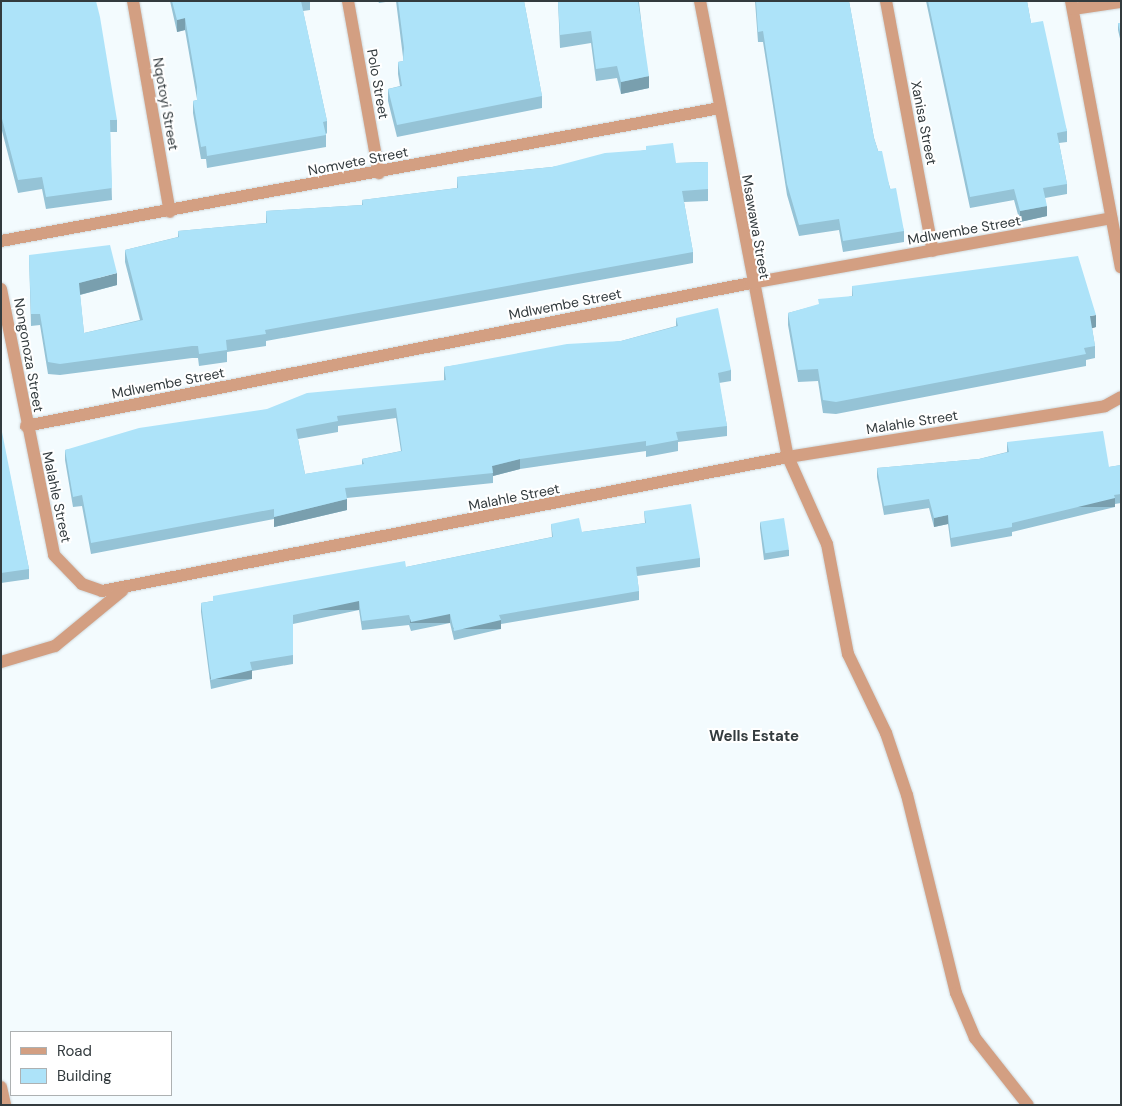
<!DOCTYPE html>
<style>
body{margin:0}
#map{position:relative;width:1122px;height:1106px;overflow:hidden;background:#f3fbfe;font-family:"DM Sans",sans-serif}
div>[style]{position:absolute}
.roads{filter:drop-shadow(0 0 1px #d0d8db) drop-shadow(0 0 1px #d0d8db)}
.minor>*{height:12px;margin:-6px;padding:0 6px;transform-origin:6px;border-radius:6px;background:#d39f82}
.wall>*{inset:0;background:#95c3d6}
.shaded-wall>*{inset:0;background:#799fae;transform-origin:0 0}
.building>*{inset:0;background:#ade3f9;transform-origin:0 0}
span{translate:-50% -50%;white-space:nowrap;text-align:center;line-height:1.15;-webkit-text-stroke:4px #fff;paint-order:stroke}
.street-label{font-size:14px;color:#333b3e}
.neighbourhood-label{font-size:15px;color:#333b3e;font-weight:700}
.frame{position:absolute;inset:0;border:2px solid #333b3e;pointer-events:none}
.legend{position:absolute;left:10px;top:1031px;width:162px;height:65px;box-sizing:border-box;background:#fff;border:1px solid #adb1b2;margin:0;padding:6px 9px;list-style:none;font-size:15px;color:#333b3e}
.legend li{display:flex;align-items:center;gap:10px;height:25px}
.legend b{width:25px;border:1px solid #adb1b2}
</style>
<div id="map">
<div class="roads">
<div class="minor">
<i style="left:133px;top:1px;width:214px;rotate:80.1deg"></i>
<i style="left:348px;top:1px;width:175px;rotate:79.8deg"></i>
<i style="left:700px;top:1px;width:464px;rotate:79.1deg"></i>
<i style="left:788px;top:457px;width:95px;rotate:65.9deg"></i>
<i style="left:827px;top:544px;width:112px;rotate:79.2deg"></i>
<i style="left:848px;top:654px;width:88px;rotate:64.3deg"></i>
<i style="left:886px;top:733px;width:65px;rotate:71.3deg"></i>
<i style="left:907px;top:795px;width:204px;rotate:76.1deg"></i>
<i style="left:956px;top:993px;width:49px;rotate:67.1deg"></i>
<i style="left:975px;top:1038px;width:85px;rotate:51.7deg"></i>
<i style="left:886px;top:1px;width:254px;rotate:79.4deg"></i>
<i style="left:1071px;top:1px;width:271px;rotate:79.4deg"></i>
<i style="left:1073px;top:9px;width:49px;rotate:-8.3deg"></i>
<i style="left:1px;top:241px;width:731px;rotate:-10.48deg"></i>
<i style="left:1px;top:289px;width:271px;rotate:78.7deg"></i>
<i style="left:54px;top:555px;width:40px;rotate:46deg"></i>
<i style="left:82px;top:584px;width:21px;rotate:19deg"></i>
<i style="left:102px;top:591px;width:699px;rotate:-11.05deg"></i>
<i style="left:788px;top:457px;width:321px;rotate:-9.1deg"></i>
<i style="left:1105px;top:406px;width:18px;rotate:-29deg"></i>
<i style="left:26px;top:426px;width:739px;rotate:-11.16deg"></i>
<i style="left:751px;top:283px;width:366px;rotate:-10.2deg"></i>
<i style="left:1px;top:662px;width:56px;rotate:-16.5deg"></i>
<i style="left:55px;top:646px;width:87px;rotate:-39.4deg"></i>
<i style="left:1px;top:1087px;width:18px;rotate:77deg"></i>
</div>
</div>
<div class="wall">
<i style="clip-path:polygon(1px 1px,117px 120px,117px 132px,110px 132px,112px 200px,46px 209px,42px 189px,18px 193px,1px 127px)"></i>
<i style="clip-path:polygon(170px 1px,310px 1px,310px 10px,303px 11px,327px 121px,327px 133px,326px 134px,326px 147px,207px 168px,206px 159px,201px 159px,193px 113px,193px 101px,197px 100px,197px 99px,185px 30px,177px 32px)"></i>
<i style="clip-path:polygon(378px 1px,392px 1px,379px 3px)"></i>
<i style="clip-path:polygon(396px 1px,524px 1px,542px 96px,542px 108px,397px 137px,388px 101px,388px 89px,400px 86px,398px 74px,398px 62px,403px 61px,403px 57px)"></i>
<i style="clip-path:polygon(558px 1px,645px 1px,639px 2px,649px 88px,621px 94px,617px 78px,596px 81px,591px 43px,560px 48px)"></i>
<i style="clip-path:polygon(755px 1px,849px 1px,874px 138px,904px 231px,904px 242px,843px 252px,839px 230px,799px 236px,787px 195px,763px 42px,758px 42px)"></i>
<i style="clip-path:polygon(926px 1px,1027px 1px,1031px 23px,1067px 131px,1067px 142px,1059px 143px,1067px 184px,1067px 194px,1045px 198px,1047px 216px,1020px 222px,1014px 200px,970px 208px)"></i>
<i style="clip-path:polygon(1118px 23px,1121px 23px,1121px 43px,1118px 30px)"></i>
<i style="clip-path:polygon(646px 146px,676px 163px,708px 162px,708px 201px,684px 202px,693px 252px,693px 263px,266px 341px,266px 346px,227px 352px,227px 362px,199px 366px,198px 358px,192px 358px,60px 375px,48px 374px,40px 325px,31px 326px,29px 255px,117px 285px,80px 295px,84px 333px,140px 320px,125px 262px,125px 250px,178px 237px,178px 231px,266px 223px,266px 211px,362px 205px,362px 200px,457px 188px,457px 177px,552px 167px,646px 150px)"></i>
<i style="clip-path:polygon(852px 286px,1096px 327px,1092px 328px,1095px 346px,1095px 358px,1086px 360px,1086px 366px,836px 414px,823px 413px,818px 381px,798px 382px,788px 325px,788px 313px,852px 296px)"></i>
<i style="clip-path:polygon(evenodd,676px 318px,731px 370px,731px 381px,719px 383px,727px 426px,727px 436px,678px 442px,678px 451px,646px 457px,646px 451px,520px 469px,493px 476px,493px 483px,347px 498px,347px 510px,274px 527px,274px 519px,91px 554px,82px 506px,73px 507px,65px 460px,65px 450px,444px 381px,444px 367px,621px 341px,676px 326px,676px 318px,396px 418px,401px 451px,362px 459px,362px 465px,305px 474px,298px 439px,338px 432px,338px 426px,396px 418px)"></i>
<i style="clip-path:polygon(1px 432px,29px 569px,29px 579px,1px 583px)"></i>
<i style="clip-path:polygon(1007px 442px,1109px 467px,1121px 465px,1121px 503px,1115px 504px,1115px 507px,1012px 532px,1012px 536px,951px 547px,948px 524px,934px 527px,929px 508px,884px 515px,877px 477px,877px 468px,979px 459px,1007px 452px)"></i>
<i style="clip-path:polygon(644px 511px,700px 558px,700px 567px,637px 576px,639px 591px,639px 600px,501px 624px,501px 629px,454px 640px,450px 623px,411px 631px,409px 625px,362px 630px,359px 610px,293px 624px,293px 664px,252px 671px,252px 679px,211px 689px,201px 612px,201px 603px,406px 567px,552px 537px,551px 524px,582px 532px,645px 523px)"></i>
<i style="clip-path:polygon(760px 522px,789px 550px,789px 556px,764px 560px,760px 528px)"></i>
</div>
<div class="shaded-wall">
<i style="clip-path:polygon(185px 18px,185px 30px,177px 32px,177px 20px)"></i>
<i style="clip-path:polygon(649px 76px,649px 88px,621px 94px,621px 82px)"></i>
<i style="clip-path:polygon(1047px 206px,1047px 216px,1020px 222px,1020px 211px)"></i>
<i style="clip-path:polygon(117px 273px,117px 285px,79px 295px,79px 283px)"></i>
<i style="clip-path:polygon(1096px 315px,1096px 327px,1090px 329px,1090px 316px)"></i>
<i style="clip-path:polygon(520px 459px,520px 469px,493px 476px,492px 466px)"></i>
<i style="left:1115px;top:498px;width:9px;height:106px;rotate:90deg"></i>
<i style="clip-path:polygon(347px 499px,347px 510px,274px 527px,274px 517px)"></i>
<i style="clip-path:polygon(948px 515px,948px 524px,934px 527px,934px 518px)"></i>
<i style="left:359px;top:601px;width:9px;height:67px;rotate:90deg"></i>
<i style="left:450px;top:614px;width:9px;height:40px;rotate:90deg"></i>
<i style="left:501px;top:620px;width:9px;height:48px;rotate:90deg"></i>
<i style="left:252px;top:670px;width:9px;height:42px;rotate:90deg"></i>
</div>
<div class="building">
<i style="clip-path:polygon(1px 1px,96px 1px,100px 17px,117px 120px,110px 120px,112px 188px,46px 197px,42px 177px,18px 180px,1px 115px)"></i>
<i style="clip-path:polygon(172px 1px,301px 1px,327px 121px,323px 122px,326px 135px,207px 156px,206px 146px,201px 147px,193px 101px,197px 100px,197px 87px,185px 18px,177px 20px)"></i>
<i style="clip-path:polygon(398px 1px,524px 1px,542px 96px,397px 125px,388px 89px,402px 86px,398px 62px,403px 61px,404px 48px)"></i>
<i style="clip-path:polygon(558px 1px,638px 1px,649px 76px,621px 82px,617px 66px,596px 69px,591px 31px,560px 35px)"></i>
<i style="clip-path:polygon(756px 1px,849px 1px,874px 138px,878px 151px,882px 151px,890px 189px,896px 188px,904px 231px,843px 241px,839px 219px,799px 225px,787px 184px,763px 31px,758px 32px)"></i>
<i style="clip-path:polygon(928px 1px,1027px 1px,1031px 23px,1043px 21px,1067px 131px,1057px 133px,1067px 184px,1043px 188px,1047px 206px,1020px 211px,1014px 189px,970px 197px)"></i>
<i style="clip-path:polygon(1118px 23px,1121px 23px,1121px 37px)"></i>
<i style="clip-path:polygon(673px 143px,676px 163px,708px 162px,708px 189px,682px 191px,693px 252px,265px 330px,266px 334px,226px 340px,227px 350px,199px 354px,198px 346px,192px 346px,60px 364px,48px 362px,40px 314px,31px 314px,29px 255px,110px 245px,117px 273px,79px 283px,84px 333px,143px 320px,125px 250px,179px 237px,178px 231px,267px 223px,266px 211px,363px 205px,362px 200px,458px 188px,457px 177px,552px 167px,605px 153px,646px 150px,646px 146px)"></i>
<i style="clip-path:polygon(1078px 256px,1096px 315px,1090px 316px,1095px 346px,1084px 348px,1086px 354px,836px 402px,823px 400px,818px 369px,798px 370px,788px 313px,819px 304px,818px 299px,853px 296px,852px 286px)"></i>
<i style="clip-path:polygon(evenodd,718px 308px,731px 370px,718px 373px,727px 426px,676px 432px,678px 440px,646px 446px,646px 441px,520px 459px,492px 466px,493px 473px,345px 488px,347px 499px,274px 517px,274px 509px,91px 543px,82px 495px,73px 497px,65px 450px,139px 428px,267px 409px,307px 393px,446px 380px,444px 367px,567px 344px,621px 341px,678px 326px,676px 318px,718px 308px,396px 408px,402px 451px,362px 459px,364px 464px,305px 474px,296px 429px,338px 421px,337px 416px,396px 408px)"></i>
<i style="clip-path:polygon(1103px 431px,1109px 467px,1121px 465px,1121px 494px,1114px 495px,1115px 498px,1012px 523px,1012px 527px,951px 538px,948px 515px,934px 518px,929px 499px,884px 506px,877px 468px,979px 459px,1009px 452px,1007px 442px)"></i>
<i style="clip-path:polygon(1px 432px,2px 432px,29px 569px,1px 573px)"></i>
<i style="clip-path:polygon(691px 504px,700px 558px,636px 567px,639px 591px,499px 615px,501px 620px,454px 631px,450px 614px,411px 622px,409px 615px,362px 621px,359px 601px,293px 615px,293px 655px,250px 662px,252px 670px,211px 680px,201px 603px,213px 601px,213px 596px,405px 561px,406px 567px,553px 537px,551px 524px,579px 518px,582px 532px,646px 523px,644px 511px)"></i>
<i style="left:784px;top:518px;width:32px;height:24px;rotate:81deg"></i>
</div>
<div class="street-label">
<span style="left:378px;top:84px;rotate:80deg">Polo Street</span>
<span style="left:166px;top:104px;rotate:80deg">Nqotoyi Street</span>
<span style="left:924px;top:123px;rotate:79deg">Xanisa Street</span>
<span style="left:358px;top:161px;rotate:-11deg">Nomvete Street</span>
<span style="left:756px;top:227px;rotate:80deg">Msawawa Street</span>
<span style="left:964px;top:230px;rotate:-10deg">Mdlwembe Street</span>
<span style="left:565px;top:304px;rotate:-11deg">Mdlwembe Street</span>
<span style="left:29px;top:355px;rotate:80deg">Nongonoza Street</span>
<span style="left:168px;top:383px;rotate:-11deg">Mdlwembe Street</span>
<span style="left:912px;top:422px;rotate:-9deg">Malahle Street</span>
<span style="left:57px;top:497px;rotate:78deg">Malahle Street</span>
<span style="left:514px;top:497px;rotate:-11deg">Malahle Street</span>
</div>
<div class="neighbourhood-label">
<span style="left:754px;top:737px">Wells Estate</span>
</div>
<div class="frame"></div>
<ul class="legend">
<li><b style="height:6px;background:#d39f82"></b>Road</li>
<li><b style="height:14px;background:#ade3f9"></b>Building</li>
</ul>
</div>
